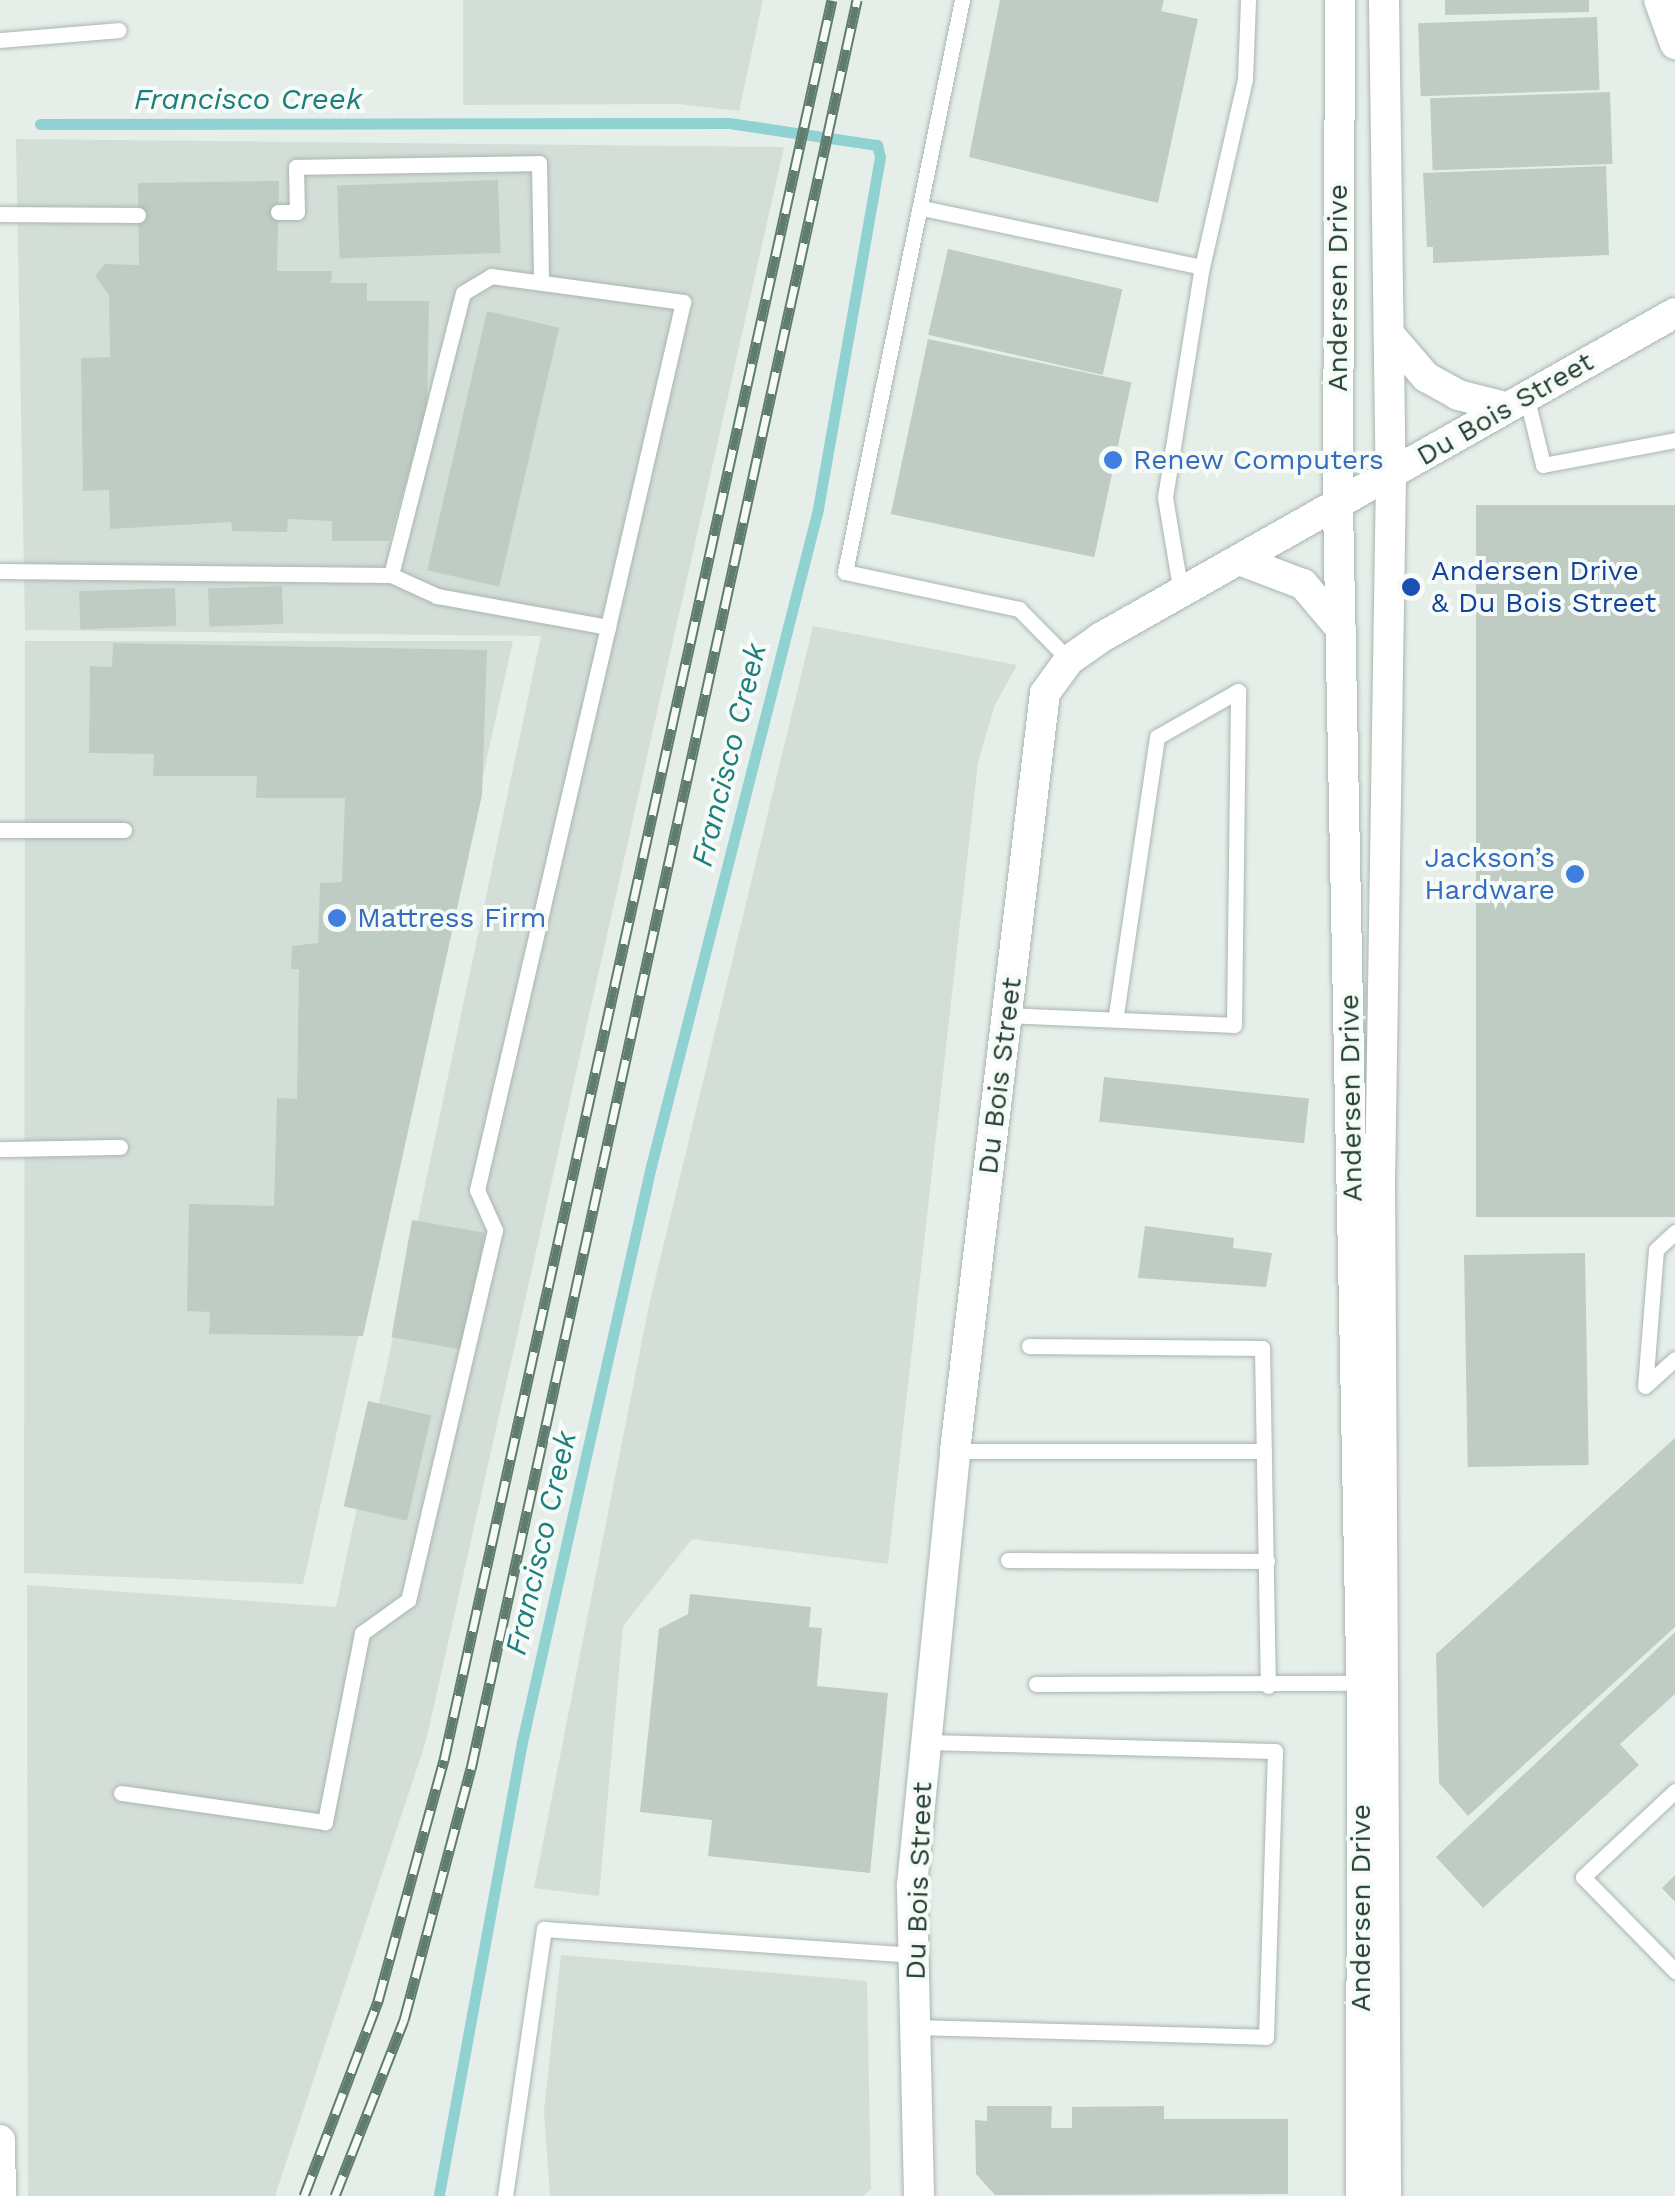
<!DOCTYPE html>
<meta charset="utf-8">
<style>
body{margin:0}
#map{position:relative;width:1675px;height:2196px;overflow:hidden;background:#e6eee9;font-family:"Work Sans",sans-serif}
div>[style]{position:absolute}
.built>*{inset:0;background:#d4ded8}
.stream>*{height:11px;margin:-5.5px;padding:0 5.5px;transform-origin:5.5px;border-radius:5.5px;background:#8fd2d1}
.building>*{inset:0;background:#beccc4;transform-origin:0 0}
.roads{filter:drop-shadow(0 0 2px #a8b7af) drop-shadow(0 0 2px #a8b7af)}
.lane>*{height:15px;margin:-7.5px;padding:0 7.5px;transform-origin:7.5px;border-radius:7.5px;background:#fff}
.secondary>*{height:30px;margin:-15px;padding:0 15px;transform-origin:15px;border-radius:15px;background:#fff}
.rail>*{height:11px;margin-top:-5.5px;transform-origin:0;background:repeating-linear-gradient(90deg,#f6fbf8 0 22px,#5f7c6f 0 44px);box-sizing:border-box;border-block:2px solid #5f7c6f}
.dots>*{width:28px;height:28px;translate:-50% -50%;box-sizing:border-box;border:5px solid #f6fbf8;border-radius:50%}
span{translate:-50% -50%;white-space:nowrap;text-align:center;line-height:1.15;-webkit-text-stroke:8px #f6fbf8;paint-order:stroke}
.street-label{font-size:28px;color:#244134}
.shop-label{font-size:28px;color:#366cbe}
.left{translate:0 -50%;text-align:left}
.right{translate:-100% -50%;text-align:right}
.transit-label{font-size:28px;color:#164399}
.water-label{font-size:30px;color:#1e7d7d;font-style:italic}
</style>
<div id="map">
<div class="built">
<i style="clip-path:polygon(463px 0,763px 0,739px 111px,678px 104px,463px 105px)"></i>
<i style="clip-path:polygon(16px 139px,784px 147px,426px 1741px,275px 2196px,28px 2196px,27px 1585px,336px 1607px,541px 636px,25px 630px)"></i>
<i style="clip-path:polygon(813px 626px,1017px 665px,995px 705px,978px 762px,888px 1564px,692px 1539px,623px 1626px,599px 1896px,534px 1888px,649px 1305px)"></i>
<i style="clip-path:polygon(25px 641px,513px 641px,303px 1584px,24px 1573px)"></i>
<i style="clip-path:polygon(561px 1955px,867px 1981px,871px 2189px,863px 2196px,550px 2196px,544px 2111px)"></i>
</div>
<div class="stream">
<i style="left:40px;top:124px;width:689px;rotate:-0.08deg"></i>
<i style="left:729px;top:123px;width:150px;rotate:8.5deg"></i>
<i style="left:877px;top:145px;width:12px;rotate:76deg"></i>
<i style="left:880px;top:157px;width:362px;rotate:100deg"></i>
<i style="left:817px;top:513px;width:674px;rotate:104.26deg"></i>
<i style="left:651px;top:1166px;width:590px;rotate:102.62deg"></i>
<i style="left:522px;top:1742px;width:460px;rotate:100.4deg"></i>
</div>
<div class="building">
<i style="clip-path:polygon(1000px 0,1164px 0,1161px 11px,1198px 19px,1158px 203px,969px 157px)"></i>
<i style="clip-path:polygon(1445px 0,1589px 0,1589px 12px,1445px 15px)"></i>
<i style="left:1597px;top:17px;width:73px;height:179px;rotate:88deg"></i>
<i style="left:1610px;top:92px;width:72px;height:180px;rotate:88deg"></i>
<i style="clip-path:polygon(1606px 166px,1609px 255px,1433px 263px,1433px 247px,1427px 247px,1423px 173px)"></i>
<i style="left:498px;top:180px;width:73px;height:161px;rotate:88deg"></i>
<i style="clip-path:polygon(279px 181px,277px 271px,332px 271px,331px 283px,367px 283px,367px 301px,429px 301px,427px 409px,389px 541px,332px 541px,332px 521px,288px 519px,287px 532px,232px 531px,231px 522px,110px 529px,109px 490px,83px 491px,81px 358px,110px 357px,109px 295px,95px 276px,105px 264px,139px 265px,138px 183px)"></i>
<i style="left:948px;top:249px;width:179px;height:88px;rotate:13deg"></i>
<i style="left:487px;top:311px;width:74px;height:266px;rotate:13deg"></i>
<i style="left:928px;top:339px;width:208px;height:179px;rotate:12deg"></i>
<i style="left:1476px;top:505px;width:199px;height:712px"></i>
<i style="left:282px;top:586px;width:38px;height:74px;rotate:88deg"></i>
<i style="left:175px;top:588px;width:38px;height:96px;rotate:88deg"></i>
<i style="clip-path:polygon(113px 643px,487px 650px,482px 795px,363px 1336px,209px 1334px,210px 1312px,187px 1311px,189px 1204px,274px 1206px,277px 1098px,297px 1099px,299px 969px,291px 969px,292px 946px,318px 943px,320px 883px,342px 882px,345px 798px,256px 798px,257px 776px,153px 776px,154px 754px,89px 753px,90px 666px,112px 667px)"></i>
<i style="left:1104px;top:1077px;width:206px;height:45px;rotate:6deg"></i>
<i style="left:412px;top:1220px;width:74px;height:119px;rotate:10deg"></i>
<i style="clip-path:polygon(1145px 1226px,1234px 1238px,1233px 1248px,1272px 1253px,1266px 1287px,1138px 1278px)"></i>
<i style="left:1585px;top:1253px;width:212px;height:121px;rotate:89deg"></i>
<i style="left:368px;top:1401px;width:65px;height:108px;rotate:13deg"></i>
<i style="clip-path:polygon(1675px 1438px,1675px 1627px,1468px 1816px,1439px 1783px,1436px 1654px)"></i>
<i style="clip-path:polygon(690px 1594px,811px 1607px,809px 1627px,822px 1628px,817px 1686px,888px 1693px,870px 1873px,708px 1856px,712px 1820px,640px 1812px,659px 1629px,688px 1614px)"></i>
<i style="clip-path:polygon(1675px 1632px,1675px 1694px,1620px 1744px,1639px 1765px,1483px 1908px,1436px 1857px)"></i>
<i style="clip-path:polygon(1675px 1875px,1675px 1902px,1662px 1888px)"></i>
<i style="clip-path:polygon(987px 2106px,1052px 2106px,1051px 2128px,1072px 2128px,1072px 2107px,1164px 2106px,1164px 2119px,1288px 2119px,1288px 2194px,995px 2195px,976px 2174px,975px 2120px,987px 2121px)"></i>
</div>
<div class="roads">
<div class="lane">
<i style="left:962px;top:0;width:584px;rotate:101.56deg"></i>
<i style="left:845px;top:572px;width:178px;rotate:12deg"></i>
<i style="left:1019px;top:609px;width:71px;rotate:45.6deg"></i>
<i style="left:0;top:40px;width:119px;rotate:-4.8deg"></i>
<i style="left:922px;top:208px;width:286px;rotate:11.9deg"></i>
<i style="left:278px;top:212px;width:19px"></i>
<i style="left:297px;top:212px;width:45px;rotate:-91.3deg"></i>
<i style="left:296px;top:167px;width:243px;rotate:-0.9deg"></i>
<i style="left:539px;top:163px;width:115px;rotate:89deg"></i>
<i style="left:0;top:214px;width:138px;rotate:0.4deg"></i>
<i style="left:1526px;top:395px;width:72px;rotate:76.3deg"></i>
<i style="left:1543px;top:465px;width:134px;rotate:-10.7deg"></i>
<i style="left:0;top:571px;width:391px;rotate:0.6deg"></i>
<i style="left:391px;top:575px;width:51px;rotate:24.5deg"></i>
<i style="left:437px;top:596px;width:174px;rotate:10.3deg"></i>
<i style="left:608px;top:627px;width:578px;rotate:103.1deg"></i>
<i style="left:477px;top:1190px;width:44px;rotate:65.8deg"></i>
<i style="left:495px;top:1230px;width:380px;rotate:103.2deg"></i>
<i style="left:408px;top:1600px;width:57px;rotate:144.3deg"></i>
<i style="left:362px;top:1633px;width:193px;rotate:101.1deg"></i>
<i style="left:325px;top:1822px;width:206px;rotate:-171.9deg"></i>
<i style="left:391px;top:575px;width:291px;rotate:-75.7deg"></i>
<i style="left:463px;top:293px;width:33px;rotate:-31deg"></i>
<i style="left:491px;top:276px;width:194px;rotate:7.7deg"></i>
<i style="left:683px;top:302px;width:334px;rotate:103deg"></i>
<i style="left:1181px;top:593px;width:97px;rotate:-99.5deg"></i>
<i style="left:1165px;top:497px;width:233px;rotate:-80.9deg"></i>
<i style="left:1202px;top:267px;width:193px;rotate:-77.1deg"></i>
<i style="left:1245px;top:79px;width:79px;rotate:-87.8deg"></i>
<i style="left:0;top:830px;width:124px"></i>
<i style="left:1007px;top:1015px;width:227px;rotate:2.5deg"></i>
<i style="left:1234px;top:1025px;width:334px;rotate:-89.3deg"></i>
<i style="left:1238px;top:691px;width:93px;rotate:150.4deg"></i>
<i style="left:1157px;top:737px;width:282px;rotate:98.4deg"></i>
<i style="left:0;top:1149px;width:120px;rotate:-1deg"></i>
<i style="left:1675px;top:1232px;width:26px;rotate:137deg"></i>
<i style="left:1656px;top:1250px;width:136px;rotate:94.6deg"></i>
<i style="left:1645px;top:1386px;width:40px;rotate:-42deg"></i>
<i style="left:1029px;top:1346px;width:233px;rotate:0.5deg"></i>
<i style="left:1262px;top:1348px;width:338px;rotate:89deg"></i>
<i style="left:955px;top:1451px;width:309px"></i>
<i style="left:1008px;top:1560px;width:259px;rotate:0.2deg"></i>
<i style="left:1036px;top:1684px;width:325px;rotate:-0.2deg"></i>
<i style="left:1675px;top:1791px;width:126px;rotate:136.9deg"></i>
<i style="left:1583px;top:1877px;width:132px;rotate:45.6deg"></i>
<i style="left:914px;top:2027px;width:352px;rotate:1.6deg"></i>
<i style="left:1266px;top:2037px;width:286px;rotate:-88.2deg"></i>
<i style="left:1275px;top:1751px;width:350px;rotate:-178.5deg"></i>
<i style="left:505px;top:2196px;width:270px;rotate:-81.7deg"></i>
<i style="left:544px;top:1929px;width:371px;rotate:4deg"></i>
</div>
<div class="secondary">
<i style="left:1340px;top:0;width:505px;rotate:90.23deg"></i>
<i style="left:1338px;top:505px;width:1203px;rotate:88.86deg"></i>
<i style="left:1362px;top:1708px;width:488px;rotate:90.1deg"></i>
<i style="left:1384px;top:0;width:475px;rotate:89.2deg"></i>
<i style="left:1391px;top:475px;width:705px;rotate:90.89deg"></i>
<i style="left:1380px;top:1180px;width:1016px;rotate:89.66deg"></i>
<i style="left:1659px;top:0;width:47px;rotate:70deg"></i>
<i style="left:1389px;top:334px;width:57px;rotate:49.3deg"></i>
<i style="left:1426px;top:377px;width:37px;rotate:29deg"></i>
<i style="left:1458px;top:395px;width:49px;rotate:14.3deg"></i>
<i style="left:1239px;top:560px;width:68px;rotate:20.6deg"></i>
<i style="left:1303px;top:584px;width:59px;rotate:49.8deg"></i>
<i style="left:0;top:2140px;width:56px;rotate:89deg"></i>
<i style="left:919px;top:2196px;width:311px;rotate:-91.3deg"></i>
<i style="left:912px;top:1885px;width:436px;rotate:-84.3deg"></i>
<i style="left:955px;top:1451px;width:763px;rotate:-83.23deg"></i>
<i style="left:1045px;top:693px;width:41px;rotate:-54deg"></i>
<i style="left:1069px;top:660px;width:38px;rotate:-35deg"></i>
<i style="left:1100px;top:638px;width:660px;rotate:-29.48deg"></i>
</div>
</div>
<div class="rail">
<i style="left:304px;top:2196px;width:209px;rotate:-69.2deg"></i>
<i style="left:378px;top:2001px;width:250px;rotate:-74.7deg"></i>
<i style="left:444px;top:1760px;width:1802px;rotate:-77.57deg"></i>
<i style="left:335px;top:2196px;width:189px;rotate:-68.6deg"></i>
<i style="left:404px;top:2020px;width:260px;rotate:-75.1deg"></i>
<i style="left:471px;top:1769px;width:1811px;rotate:-77.69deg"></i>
</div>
<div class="dots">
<i style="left:1113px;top:460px;background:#3f7fe0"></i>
<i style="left:1411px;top:587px;background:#1a4fb4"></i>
<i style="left:1575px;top:874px;background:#3f7fe0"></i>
<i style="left:337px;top:918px;background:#3f7fe0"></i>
</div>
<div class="street-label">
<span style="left:1338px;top:288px;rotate:-90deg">Andersen Drive</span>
<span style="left:1505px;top:409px;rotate:-30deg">Du Bois Street</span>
<span style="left:1000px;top:1076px;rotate:-83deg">Du Bois Street</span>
<span style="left:1351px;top:1098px;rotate:-91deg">Andersen Drive</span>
<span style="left:919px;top:1881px;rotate:-88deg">Du Bois Street</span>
<span style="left:1361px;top:1908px;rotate:-90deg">Andersen Drive</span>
</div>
<div class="shop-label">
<span class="left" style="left:1133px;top:460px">Renew Computers</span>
<span class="right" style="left:1555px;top:874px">Jackson’s<br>Hardware</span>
<span class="left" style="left:357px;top:918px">Mattress Firm</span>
</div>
<div class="transit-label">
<span class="left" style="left:1431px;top:587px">Andersen Drive<br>&amp; Du Bois Street</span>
</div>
<div class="water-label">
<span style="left:248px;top:99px">Francisco Creek</span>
<span style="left:729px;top:755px;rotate:-76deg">Francisco Creek</span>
<span style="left:541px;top:1543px;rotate:-77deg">Francisco Creek</span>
</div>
</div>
